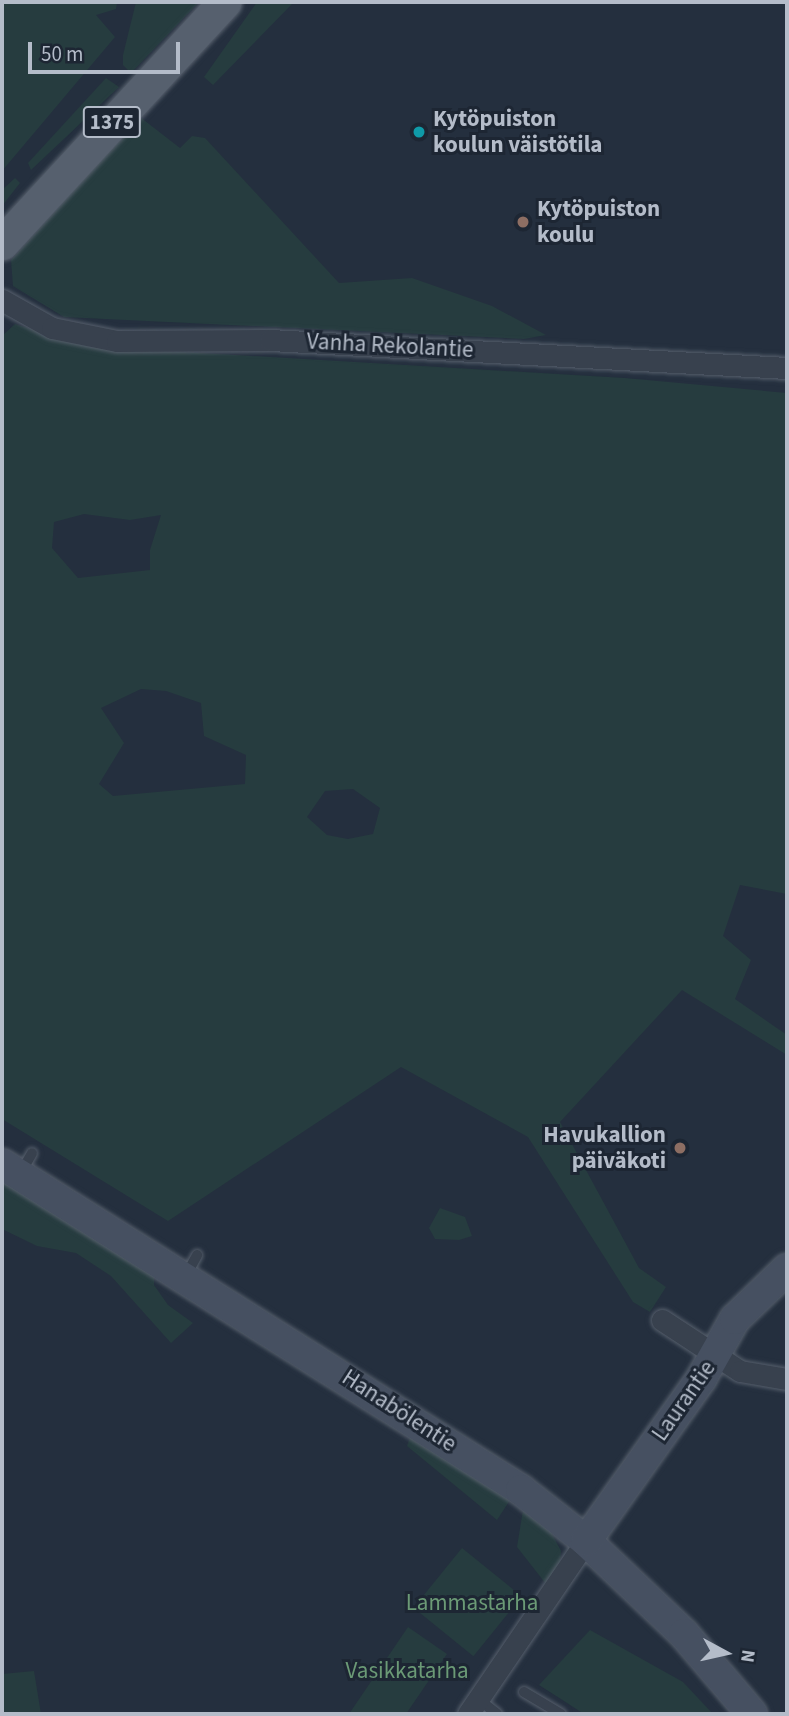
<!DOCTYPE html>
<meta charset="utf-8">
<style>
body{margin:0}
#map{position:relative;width:789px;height:1716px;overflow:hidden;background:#242f3e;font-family:"Source Sans 3",sans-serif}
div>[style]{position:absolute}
.green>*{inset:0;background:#263c3f;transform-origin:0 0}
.roads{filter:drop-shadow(0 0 2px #565f6c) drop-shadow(0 0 2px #565f6c)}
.lane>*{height:10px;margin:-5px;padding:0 5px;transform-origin:5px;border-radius:5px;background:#38414e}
.street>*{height:21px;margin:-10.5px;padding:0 10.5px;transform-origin:10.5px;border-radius:10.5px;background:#38414e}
.secondary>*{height:30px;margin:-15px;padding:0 15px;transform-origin:15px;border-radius:15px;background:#465061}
.primary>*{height:33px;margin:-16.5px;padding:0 16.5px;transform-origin:16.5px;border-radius:16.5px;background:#56606e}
.dots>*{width:19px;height:19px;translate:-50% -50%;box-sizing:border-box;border:4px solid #1d2633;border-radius:50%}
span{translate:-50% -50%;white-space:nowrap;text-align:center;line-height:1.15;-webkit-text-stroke:6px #1d2633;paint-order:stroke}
.shield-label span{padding:2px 5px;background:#1d2633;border:2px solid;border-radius:5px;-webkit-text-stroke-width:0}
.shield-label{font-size:21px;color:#b4bcc9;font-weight:700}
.poi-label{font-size:23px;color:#b4bcc9;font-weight:700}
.left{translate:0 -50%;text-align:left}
.right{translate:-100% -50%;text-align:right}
.street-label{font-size:23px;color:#b4bcc9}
.park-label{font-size:23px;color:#6b9a76}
.frame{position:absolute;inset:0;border:4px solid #b4bcc9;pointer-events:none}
.north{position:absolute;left:691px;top:1618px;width:70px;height:70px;-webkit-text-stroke:5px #1d2633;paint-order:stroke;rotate:98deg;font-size:19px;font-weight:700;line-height:28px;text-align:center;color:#b4bcc9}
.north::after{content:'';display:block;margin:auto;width:24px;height:32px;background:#b4bcc9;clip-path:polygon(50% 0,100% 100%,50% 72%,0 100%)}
.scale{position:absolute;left:28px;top:42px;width:152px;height:32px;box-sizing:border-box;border:4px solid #b4bcc9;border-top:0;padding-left:9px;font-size:21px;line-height:24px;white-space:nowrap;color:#b4bcc9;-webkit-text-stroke:5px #1d2633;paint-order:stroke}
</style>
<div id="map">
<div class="green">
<i style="clip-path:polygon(2px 2px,117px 2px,116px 9px,96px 15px,115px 37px,2px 171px)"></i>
<i style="clip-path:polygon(136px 2px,199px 2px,131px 73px,123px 65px,123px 55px)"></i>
<i style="clip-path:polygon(257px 2px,294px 2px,213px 85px,204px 77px)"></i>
<i style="clip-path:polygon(106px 78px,119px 87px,31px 170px,28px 163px)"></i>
<i style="clip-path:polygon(140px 117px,180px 148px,192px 136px,205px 138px,339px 283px,412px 278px,492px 306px,546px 335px,524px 339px,64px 317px,13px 286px,11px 260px)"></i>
<i style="clip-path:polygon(15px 178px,20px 183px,2px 206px,2px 190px)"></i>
<i style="clip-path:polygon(evenodd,15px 324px,85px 346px,625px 378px,787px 393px,787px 894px,740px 885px,723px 936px,751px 960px,735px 999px,787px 1035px,787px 1055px,682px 990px,560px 1122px,639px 1268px,666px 1287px,650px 1312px,633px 1302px,528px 1137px,401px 1067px,168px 1221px,2px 1119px,2px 336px,15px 324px,84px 514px,130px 520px,161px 515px,150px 550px,150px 570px,78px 578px,52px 548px,54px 522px,84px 514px,15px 324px,141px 689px,166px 691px,201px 703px,204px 736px,246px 755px,245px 784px,113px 796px,99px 784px,124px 743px,101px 708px,141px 689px,15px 324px,353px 789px,380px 808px,373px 834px,348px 839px,327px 835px,307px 817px,325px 791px,353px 789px)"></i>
<i style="clip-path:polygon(2px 1179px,154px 1274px,154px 1285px,168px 1305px,193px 1323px,171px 1343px,111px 1276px,76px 1253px,37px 1246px,2px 1229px)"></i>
<i style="clip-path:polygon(440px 1208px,465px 1217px,472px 1236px,459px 1240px,435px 1239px,429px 1228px)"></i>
<i style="clip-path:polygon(411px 1434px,510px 1500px,497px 1520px,407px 1446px)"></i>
<i style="clip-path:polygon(523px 1510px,549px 1528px,561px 1551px,560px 1564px,546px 1584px,517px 1547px)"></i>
<i style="left:462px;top:1548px;width:77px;height:77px;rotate:39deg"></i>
<i style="clip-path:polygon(408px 1627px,447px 1654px,406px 1714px,349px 1714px)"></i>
<i style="clip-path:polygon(590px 1630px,683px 1682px,713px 1714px,584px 1714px,539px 1685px)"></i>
<i style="clip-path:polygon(34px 1671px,41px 1714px,2px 1714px,2px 1674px)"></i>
</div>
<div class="roads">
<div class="lane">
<i style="left:20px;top:1174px;width:24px;rotate:-60deg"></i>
<i style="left:185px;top:1277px;width:25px;rotate:-61deg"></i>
<i style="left:524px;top:1692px;width:43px;rotate:30.7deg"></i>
<i style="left:478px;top:1699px;width:24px;rotate:38deg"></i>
</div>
<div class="street">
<i style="left:2px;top:300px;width:57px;rotate:29.2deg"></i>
<i style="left:52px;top:328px;width:66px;rotate:11.3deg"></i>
<i style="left:117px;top:341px;width:153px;rotate:-0.4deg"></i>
<i style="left:270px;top:340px;width:518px;rotate:3.1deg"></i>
<i style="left:662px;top:1320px;width:93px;rotate:33.2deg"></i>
<i style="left:740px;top:1371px;width:48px;rotate:9.7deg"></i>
<i style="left:468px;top:1714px;width:209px;rotate:-55.7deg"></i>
</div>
<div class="secondary">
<i style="left:2px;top:1164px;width:613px;rotate:32.13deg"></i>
<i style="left:521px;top:1490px;width:83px;rotate:38.1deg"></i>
<i style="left:586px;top:1541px;width:135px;rotate:43.5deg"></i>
<i style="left:684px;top:1634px;width:105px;rotate:49.6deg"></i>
<i style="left:586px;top:1541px;width:199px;rotate:-54.6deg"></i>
<i style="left:701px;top:1379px;width:69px;rotate:-60.5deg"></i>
<i style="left:735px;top:1319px;width:72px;rotate:-43.9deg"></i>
</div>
<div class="primary">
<i style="left:2px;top:243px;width:328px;rotate:-47.3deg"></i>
</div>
</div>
<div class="dots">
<i style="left:419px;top:132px;background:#0f9aa8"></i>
<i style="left:523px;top:222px;background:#8d6e63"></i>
<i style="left:680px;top:1148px;background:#8d6e63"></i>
</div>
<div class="shield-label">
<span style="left:112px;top:122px">1375</span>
</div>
<div class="poi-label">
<span class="left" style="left:433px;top:132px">Kytöpuiston<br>koulun väistötila</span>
<span class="left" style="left:537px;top:222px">Kytöpuiston<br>koulu</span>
<span class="right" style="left:666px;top:1148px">Havukallion<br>päiväkoti</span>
</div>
<div class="street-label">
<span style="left:390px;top:346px;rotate:3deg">Vanha Rekolantie</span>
<span style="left:684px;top:1401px;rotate:-55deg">Laurantie</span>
<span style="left:399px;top:1411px;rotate:33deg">Hanabölentie</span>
</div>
<div class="park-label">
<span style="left:472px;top:1603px">Lammastarha</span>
<span style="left:407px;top:1671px">Vasikkatarha</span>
</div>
<div class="frame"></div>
<div class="north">N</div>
<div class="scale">50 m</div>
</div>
